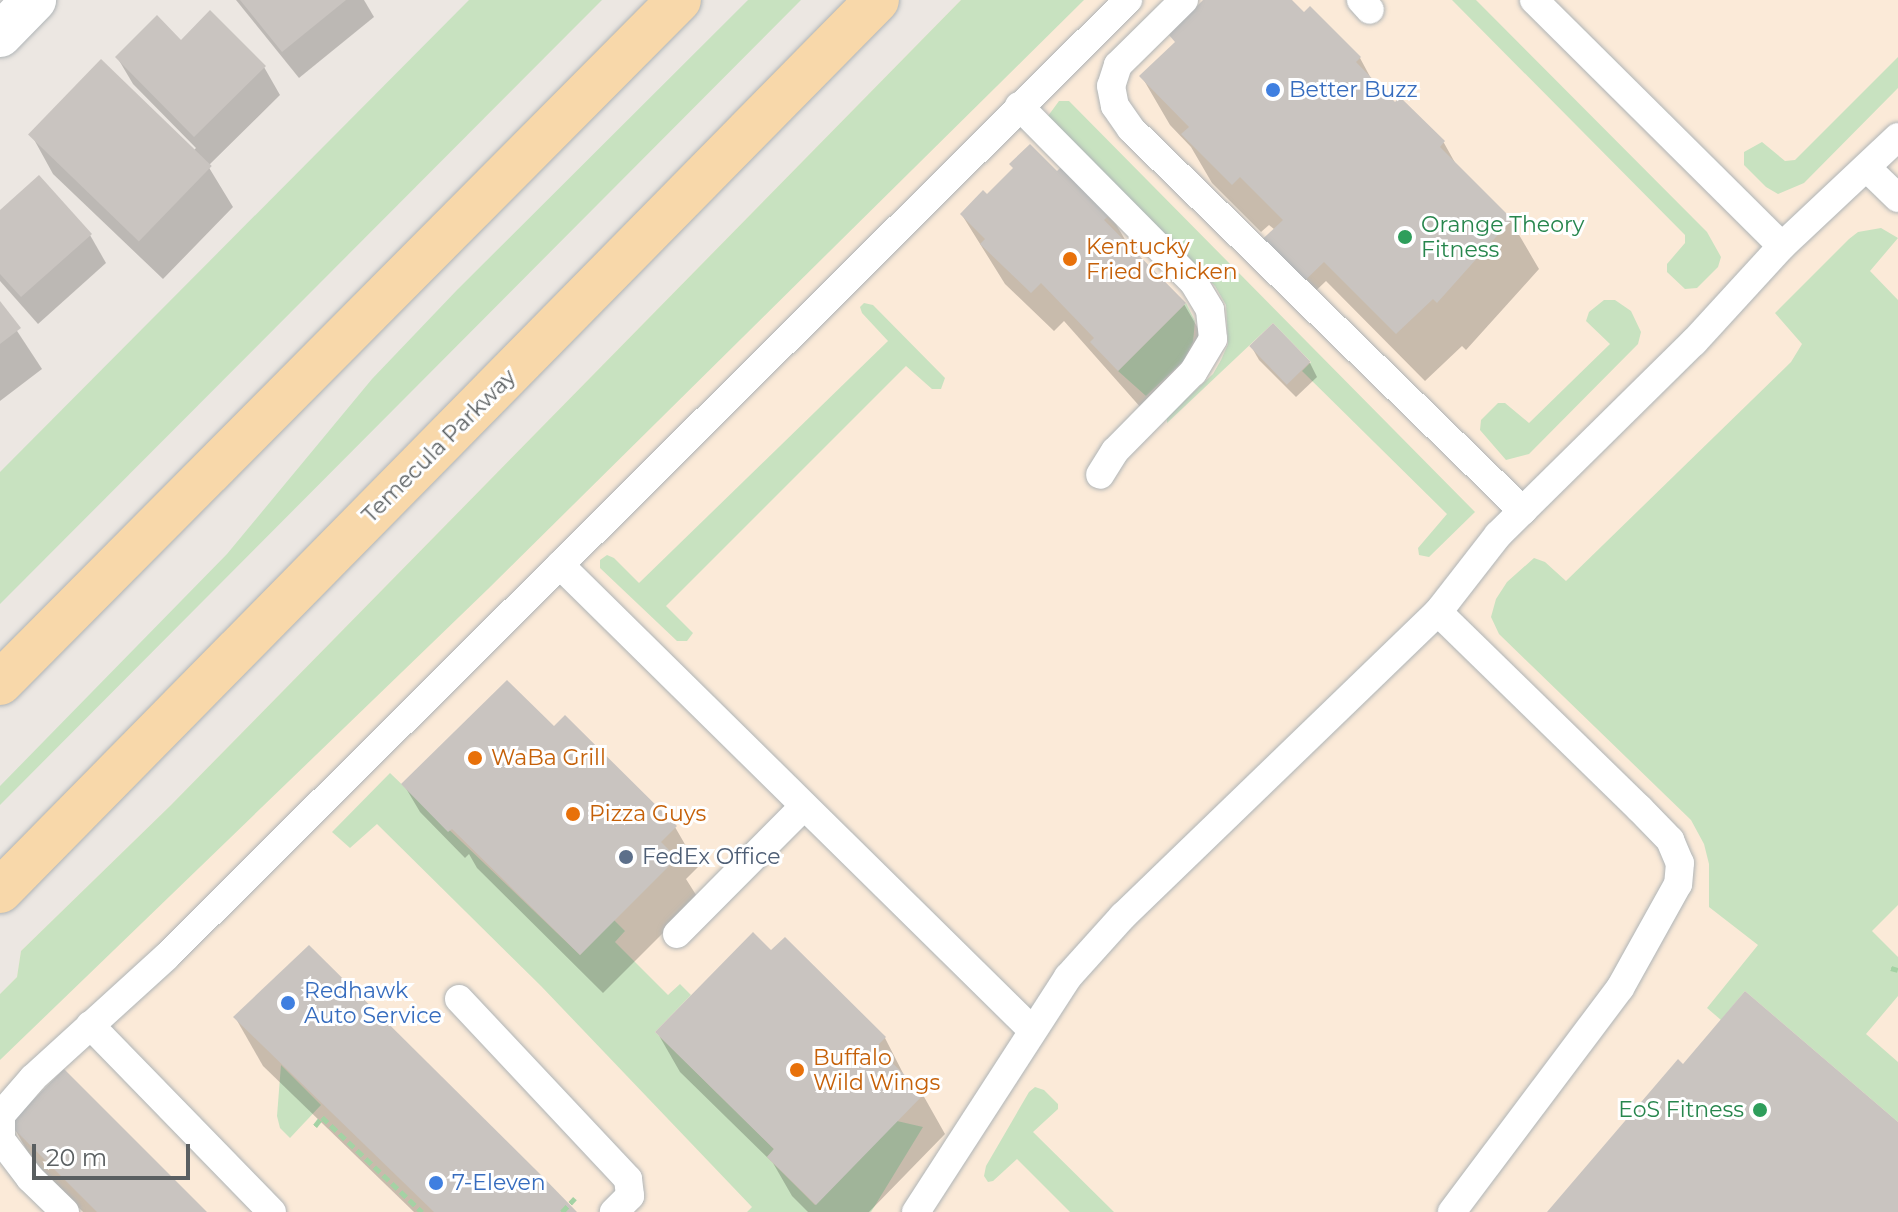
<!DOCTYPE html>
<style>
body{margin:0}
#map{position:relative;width:1898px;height:1212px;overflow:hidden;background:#ece7e2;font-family:Montserrat,sans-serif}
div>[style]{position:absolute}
.commercial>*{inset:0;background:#fbead8}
.green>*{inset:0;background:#c8e2c0}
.shadow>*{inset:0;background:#0003}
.building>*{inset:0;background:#c9c4c0;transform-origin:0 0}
.path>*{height:5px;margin-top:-2.5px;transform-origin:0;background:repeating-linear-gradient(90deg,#a4d2a4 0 8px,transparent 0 12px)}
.roads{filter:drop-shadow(0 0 2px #afb4b6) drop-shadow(0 0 2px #afb4b6)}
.lane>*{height:28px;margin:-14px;padding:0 14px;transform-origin:14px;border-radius:14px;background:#fff}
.street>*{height:44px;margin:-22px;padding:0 22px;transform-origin:22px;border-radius:22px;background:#fff}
.primary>*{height:44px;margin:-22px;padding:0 22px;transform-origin:22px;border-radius:22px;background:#f8d8aa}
.dots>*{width:22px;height:22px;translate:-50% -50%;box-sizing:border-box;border:4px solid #fff;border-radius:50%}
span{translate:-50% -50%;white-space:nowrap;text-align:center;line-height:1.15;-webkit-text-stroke:6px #fff;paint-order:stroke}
.shop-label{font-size:22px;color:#366cbe}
.left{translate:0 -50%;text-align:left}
.leisure-label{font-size:22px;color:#27864d}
.right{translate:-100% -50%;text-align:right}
.food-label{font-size:22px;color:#c56008}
.street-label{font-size:22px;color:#5a5f61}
.service-label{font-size:22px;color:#4e5e75}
.scale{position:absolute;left:32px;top:1144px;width:158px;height:36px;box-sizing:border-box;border:4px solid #5a5f61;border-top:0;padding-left:10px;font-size:24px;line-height:28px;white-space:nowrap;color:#5a5f61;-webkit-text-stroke:6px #fff;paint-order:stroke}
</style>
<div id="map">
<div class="commercial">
<i style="clip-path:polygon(961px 0,1898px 0,1898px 1212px,0 1212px,0 994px,17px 977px,21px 951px,171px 805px)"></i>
</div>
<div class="green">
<i style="clip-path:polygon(469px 0,602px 0,0 604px,0 472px)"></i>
<i style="clip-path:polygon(748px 0,801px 0,0 805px,0 786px,227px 554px,372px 379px,457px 290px)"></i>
<i style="clip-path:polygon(961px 0,1084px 0,488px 589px,0 1060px,0 994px,17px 977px,21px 951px,171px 805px)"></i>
<i style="clip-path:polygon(1452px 0,1476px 0,1707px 232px,1721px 257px,1718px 267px,1697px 288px,1685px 289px,1667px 272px,1667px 264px,1685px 243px,1685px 235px)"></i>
<i style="clip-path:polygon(1898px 57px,1898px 88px,1804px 183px,1778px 194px,1766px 187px,1744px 165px,1744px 152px,1762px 142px,1785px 161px,1795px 160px)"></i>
<i style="clip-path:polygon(1059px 101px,1069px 101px,1475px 512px,1429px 557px,1419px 555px,1418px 548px,1447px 514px,1302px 371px,1311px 362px,1273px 323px,1167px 423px,1167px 417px,1213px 374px,1221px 360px,1228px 344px,1226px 305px,1215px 286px,1052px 125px,1048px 116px)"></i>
<i style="clip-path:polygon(1881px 228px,1898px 238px,1870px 271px,1898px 300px,1898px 905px,1872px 931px,1898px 957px,1898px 996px,1866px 1034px,1898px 1062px,1898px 1122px,1745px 991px,1721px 1020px,1707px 1008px,1758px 945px,1709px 907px,1709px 864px,1704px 844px,1691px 820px,1499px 634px,1491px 617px,1496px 599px,1507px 582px,1534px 558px,1545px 562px,1566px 581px,1791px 362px,1802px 344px,1775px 313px,1849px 239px,1858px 232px)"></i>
<i style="clip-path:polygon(1604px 300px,1615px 300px,1631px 311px,1641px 332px,1638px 344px,1529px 454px,1506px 460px,1480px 430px,1481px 420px,1498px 403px,1505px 403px,1529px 423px,1610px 344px,1586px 321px,1589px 312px)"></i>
<i style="clip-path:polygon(864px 303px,873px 305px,945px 378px,941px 389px,932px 389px,906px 366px,666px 606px,693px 633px,687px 641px,677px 641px,600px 568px,600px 560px,607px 555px,614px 558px,639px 583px,888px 341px,862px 313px,860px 307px)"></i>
<i style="clip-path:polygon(1186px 303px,1195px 321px,1193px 342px,1183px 361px,1146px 396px,1118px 371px)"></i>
<i style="clip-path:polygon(390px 773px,580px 955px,614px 920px,625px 931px,615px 942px,668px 995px,680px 984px,691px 995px,655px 1032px,774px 1149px,767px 1157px,815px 1205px,897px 1121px,923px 1127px,871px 1212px,747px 1212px,752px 1207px,541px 986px,377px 824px,350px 848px,332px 832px)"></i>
<i style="clip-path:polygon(281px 1065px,321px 1105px,290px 1138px,280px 1128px,277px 1116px)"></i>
<i style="clip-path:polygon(1035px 1087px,1044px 1090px,1058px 1104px,1058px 1109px,1033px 1132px,1114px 1212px,1070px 1212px,1017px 1159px,993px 1181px,988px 1182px,984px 1176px,986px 1166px,1029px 1092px)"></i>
</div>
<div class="shadow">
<i style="clip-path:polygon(236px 0,364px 0,374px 17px,299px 78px)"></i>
<i style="clip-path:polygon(1206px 0,1289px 0,1304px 15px,1310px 9px,1360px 58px,1374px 84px,1395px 104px,1444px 143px,1458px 168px,1511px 221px,1539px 269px,1466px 350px,1462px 346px,1425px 381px,1326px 281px,1301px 305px,1275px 230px,1269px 225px,1261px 232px,1212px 183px,1191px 147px,1170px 125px,1142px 77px,1176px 43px)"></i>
<i style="clip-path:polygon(181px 43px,264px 67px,280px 95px,208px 166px,233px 207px,163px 279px,53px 174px,31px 134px,193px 151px,196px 148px,133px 84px,117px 57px)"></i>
<i style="clip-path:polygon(1057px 173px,1110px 214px,1130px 248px,1184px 304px,1207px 344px,1142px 409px,1064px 321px,1054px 331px,1005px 284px,962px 215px,987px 197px)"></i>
<i style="clip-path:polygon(0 213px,90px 235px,106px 263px,38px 324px,0 281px)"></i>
<i style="clip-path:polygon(0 305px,42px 369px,0 401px)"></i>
<i style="clip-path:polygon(1251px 346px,1310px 363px,1317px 377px,1296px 397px,1259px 360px)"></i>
<i style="clip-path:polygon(552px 727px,675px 827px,698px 867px,686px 879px,698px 898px,603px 993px,477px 868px,469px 854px,465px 858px,420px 812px,404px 785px)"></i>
<i style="clip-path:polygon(771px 953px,885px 1038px,906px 1079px,923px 1095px,945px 1134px,869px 1212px,808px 1212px,792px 1196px,773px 1163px,680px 1072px,657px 1032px)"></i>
<i style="clip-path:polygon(235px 1017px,573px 1212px,414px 1212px,263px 1066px)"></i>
<i style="clip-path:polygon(12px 1124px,204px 1212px,83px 1212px,34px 1163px)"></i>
</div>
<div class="building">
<i style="clip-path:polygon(240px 0,346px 0,282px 52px)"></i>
<i style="clip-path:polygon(1203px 0,1292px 0,1304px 12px,1310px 6px,1361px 57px,1356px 62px,1395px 102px,1400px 97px,1445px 141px,1440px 147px,1512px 219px,1437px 303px,1433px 299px,1396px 334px,1324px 262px,1292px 293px,1250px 251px,1283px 220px,1240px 177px,1232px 185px,1181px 134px,1189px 127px,1139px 76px,1175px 42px,1169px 35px)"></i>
<i style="clip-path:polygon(210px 10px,266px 66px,194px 137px,115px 57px,157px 15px,181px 40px)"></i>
<i style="left:101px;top:59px;width:154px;height:105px;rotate:44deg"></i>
<i style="clip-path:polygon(1030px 144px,1057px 171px,1064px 164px,1111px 213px,1104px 220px,1186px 303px,1118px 371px,1090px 342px,1094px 338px,1041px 283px,1031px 293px,980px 244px,985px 239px,960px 214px,983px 190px,987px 194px,1013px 168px,1009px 164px)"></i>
<i style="clip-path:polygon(39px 175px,92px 234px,21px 297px,0 274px,0 210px)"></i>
<i style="clip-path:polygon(0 301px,21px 328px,0 344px)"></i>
<i style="left:1273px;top:323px;width:54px;height:33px;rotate:46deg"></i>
<i style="clip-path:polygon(507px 680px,554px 726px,565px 715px,677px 826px,661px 842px,677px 858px,580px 955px,452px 829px,448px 832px,401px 784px)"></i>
<i style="clip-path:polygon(753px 932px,771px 950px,785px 937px,886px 1037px,876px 1047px,924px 1094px,816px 1205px,767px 1157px,774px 1149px,655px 1032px)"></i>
<i style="clip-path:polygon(309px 945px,538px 1172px,577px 1212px,434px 1212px,233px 1017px)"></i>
<i style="clip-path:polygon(1745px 991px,1898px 1122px,1898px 1212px,1547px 1212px,1678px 1059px,1683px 1064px)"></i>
<i style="clip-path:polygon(64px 1069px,207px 1212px,97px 1212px,9px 1124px)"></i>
</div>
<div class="path">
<i style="left:1891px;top:968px;width:7px;rotate:16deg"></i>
<i style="left:315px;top:1126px;width:11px;rotate:-52deg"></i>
<i style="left:322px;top:1117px;width:138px;rotate:43.5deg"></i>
<i style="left:562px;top:1212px;width:19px;rotate:-47deg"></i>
</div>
<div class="roads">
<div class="lane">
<i style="left:1184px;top:0;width:93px;rotate:135.4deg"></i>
<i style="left:1118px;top:65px;width:22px;rotate:108deg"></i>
<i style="left:1111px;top:86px;width:20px;rotate:79deg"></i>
<i style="left:1115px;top:106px;width:28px;rotate:55deg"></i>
<i style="left:1131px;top:129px;width:547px;rotate:44.26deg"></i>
<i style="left:1361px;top:0;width:13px;rotate:48deg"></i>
<i style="left:1534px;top:0;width:349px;rotate:44.8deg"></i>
<i style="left:1019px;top:106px;width:249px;rotate:45.3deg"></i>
<i style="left:1194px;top:283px;width:31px;rotate:59deg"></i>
<i style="left:1210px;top:310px;width:29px;rotate:84deg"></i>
<i style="left:1213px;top:339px;width:39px;rotate:121deg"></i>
<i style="left:1193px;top:372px;width:111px;rotate:134.6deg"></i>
<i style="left:1115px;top:451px;width:28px;rotate:122deg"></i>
<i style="left:1867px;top:168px;width:43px;rotate:44.1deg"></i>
<i style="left:560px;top:565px;width:663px;rotate:44.57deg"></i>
<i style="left:1438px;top:612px;width:281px;rotate:44.3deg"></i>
<i style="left:1639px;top:808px;width:45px;rotate:45.9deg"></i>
<i style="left:1670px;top:840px;width:25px;rotate:67deg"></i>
<i style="left:1680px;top:863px;width:21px;rotate:95deg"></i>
<i style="left:1678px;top:884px;width:119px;rotate:119.1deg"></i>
<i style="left:1620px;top:988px;width:280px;rotate:126.9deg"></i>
<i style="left:677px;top:934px;width:180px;rotate:-45.2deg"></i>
<i style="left:459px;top:999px;width:247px;rotate:46.8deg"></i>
<i style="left:628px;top:1179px;width:17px;rotate:83deg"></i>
<i style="left:630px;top:1196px;width:23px;rotate:135deg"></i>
<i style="left:90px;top:1025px;width:261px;rotate:45.8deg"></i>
<i style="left:65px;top:1212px;width:49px;rotate:-135.8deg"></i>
<i style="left:30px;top:1178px;width:48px;rotate:-127.3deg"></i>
<i style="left:1px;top:1140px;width:25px;rotate:-90deg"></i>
<i style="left:1px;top:1115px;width:49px;rotate:-49.1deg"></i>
<i style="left:33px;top:1078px;width:180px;rotate:-42.3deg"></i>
<i style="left:166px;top:957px;width:1357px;rotate:-44.85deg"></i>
<i style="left:916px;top:1212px;width:280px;rotate:-57.1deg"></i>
<i style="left:1068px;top:977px;width:82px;rotate:-48deg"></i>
<i style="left:1123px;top:916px;width:438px;rotate:-44deg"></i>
<i style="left:1438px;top:612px;width:98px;rotate:-52.1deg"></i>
<i style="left:1498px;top:535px;width:275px;rotate:-44.6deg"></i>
<i style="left:1694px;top:342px;width:130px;rotate:-47.5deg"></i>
<i style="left:1782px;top:246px;width:159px;rotate:-43.2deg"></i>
</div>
<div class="street">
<i style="left:0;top:35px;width:49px;rotate:-45.8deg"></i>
</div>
<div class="primary">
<i style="left:0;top:683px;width:963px;rotate:-45.17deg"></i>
<i style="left:0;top:891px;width:1250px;rotate:-45.45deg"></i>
</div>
</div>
<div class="dots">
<i style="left:1273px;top:90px;background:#3f7fe0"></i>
<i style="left:1405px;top:237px;background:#2e9e5b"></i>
<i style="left:1070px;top:259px;background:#e8710a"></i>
<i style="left:475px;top:758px;background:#e8710a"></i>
<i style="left:573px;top:814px;background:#e8710a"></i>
<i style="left:626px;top:857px;background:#5c6f8a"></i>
<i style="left:288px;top:1003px;background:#3f7fe0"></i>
<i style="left:797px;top:1070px;background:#e8710a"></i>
<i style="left:1760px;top:1110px;background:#2e9e5b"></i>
<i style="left:436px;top:1183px;background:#3f7fe0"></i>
</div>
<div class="shop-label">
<span class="left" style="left:1289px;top:90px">Better Buzz</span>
<span class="left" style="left:304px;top:1003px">Redhawk<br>Auto Service</span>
<span class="left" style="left:452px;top:1183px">7-Eleven</span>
</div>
<div class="leisure-label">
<span class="left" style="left:1421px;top:237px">Orange Theory<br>Fitness</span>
<span class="right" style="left:1744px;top:1110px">EoS Fitness</span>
</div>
<div class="food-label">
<span class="left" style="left:1086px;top:259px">Kentucky<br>Fried Chicken</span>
<span class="left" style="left:491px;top:758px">WaBa Grill</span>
<span class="left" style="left:589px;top:814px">Pizza Guys</span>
<span class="left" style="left:813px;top:1070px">Buffalo<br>Wild Wings</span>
</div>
<div class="street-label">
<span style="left:439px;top:446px;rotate:-45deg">Temecula Parkway</span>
</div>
<div class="service-label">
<span class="left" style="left:642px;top:857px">FedEx Office</span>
</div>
<div class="scale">20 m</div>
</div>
